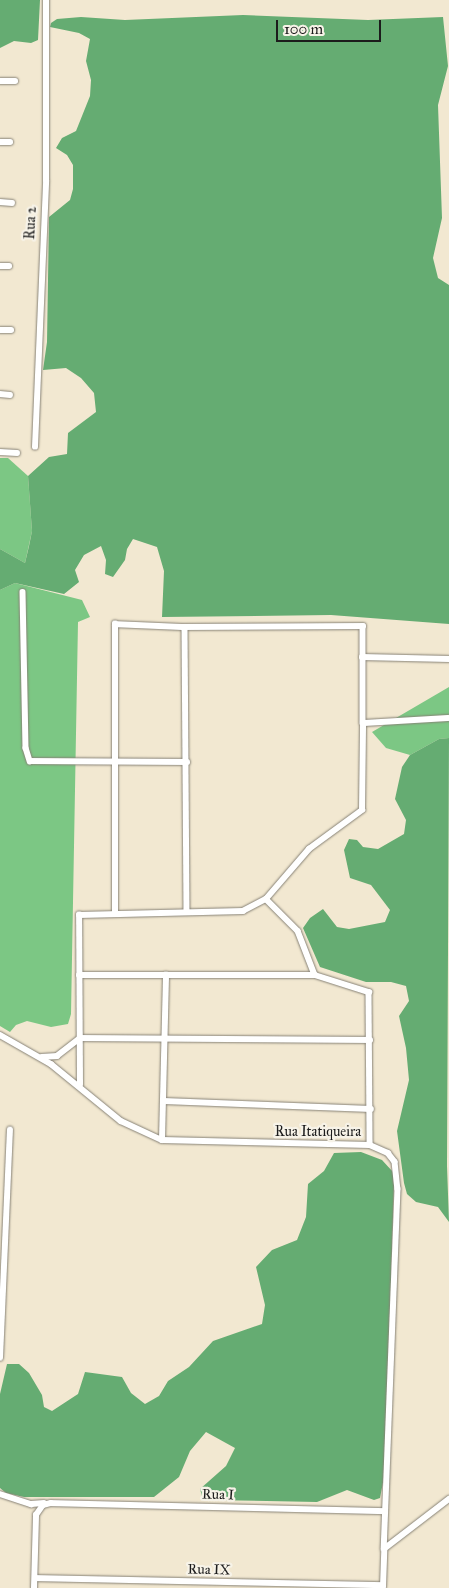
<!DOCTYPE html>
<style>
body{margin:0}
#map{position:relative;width:449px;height:1588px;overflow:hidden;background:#f2e8d1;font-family:"IM FELL Great Primer",serif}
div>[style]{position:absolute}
.green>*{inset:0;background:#7cc784}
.forest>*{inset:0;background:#65ac72}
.roads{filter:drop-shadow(0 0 1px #878276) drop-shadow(0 0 1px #878276)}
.minor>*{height:5.5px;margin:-2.75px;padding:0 2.75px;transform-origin:2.75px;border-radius:2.75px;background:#fff}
span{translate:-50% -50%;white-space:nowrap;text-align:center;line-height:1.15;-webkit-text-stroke:4.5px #f7f3e8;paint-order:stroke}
.street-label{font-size:14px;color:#1c1c1c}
.scale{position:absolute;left:276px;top:20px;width:105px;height:22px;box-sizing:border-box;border:2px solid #1c1c1c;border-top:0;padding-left:6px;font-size:15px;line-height:18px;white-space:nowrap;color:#1c1c1c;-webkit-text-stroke:4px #f7f3e8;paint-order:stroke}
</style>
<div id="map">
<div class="green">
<i style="clip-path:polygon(0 458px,8px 458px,28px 476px,32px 531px,25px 563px,0 549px)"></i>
<i style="clip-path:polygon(15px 583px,82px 600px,90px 617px,78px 622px,71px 1014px,68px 1024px,51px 1027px,27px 1021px,16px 1025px,10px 1032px,0 1026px,0 590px)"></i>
<i style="clip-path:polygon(449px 687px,449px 738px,439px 739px,410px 755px,386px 748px,372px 732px)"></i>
</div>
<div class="forest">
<i style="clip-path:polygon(0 0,40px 0,38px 40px,31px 43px,14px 41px,0 48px)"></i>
<i style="clip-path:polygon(243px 15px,368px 20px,443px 17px,448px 66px,438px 105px,442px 218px,433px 258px,438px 278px,449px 285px,449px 624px,331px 615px,162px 617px,164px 571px,157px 547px,133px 539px,127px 549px,125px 560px,113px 577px,105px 574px,106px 560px,101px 546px,84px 555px,75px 570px,79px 582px,64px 594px,15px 583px,0 590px,0 549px,25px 563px,29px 546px,32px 531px,28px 476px,49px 457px,67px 454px,68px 433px,96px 412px,94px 393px,81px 378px,66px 368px,43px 370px,47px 342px,49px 217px,70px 200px,73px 189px,73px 165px,67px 155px,56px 148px,62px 138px,76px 131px,90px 96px,91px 80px,86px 61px,90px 39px,79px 33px,50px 27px,51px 23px,57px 19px,81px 17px,125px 20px)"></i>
<i style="clip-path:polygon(449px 738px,447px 1166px,449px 1222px,438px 1207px,416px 1202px,407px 1194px,404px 1183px,397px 1131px,409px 1080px,406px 1048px,399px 1016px,409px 1001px,406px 986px,391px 982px,366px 982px,320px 967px,303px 928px,310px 918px,323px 909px,337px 927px,349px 929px,385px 922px,390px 910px,371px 885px,350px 878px,344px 850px,349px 839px,357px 840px,363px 847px,378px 849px,404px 834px,406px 820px,395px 799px,402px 767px,410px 755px,439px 739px)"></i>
<i style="clip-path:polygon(361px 1152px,382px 1160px,393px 1172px,394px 1185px,385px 1472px,380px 1498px,374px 1500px,347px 1490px,317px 1502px,209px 1500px,202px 1496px,200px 1489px,226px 1466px,235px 1448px,206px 1432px,190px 1451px,179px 1477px,154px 1497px,24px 1497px,6px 1493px,0 1488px,0 1394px,7px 1364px,19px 1364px,29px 1373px,42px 1395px,44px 1407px,52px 1411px,78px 1394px,85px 1372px,122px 1377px,131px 1393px,145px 1404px,159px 1396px,168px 1381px,189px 1367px,213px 1341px,262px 1324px,265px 1305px,256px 1267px,272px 1250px,297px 1240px,306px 1217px,308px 1184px,324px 1171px,334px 1153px)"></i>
</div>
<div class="roads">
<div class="minor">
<i style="left:0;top:81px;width:15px"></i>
<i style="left:0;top:142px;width:10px"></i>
<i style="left:0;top:202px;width:12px;rotate:5deg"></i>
<i style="left:0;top:266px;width:9px"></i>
<i style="left:0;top:330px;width:11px"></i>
<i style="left:0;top:394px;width:10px;rotate:6deg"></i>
<i style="left:35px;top:447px;width:266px;rotate:-87.6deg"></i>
<i style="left:46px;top:181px;width:181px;rotate:-90deg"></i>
<i style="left:0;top:452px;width:17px;rotate:3deg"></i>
<i style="left:23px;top:592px;width:156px;rotate:88.9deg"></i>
<i style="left:26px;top:748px;width:14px;rotate:73deg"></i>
<i style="left:30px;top:761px;width:157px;rotate:0.4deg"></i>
<i style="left:185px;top:627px;width:178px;rotate:-0.3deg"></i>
<i style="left:363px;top:626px;width:97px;rotate:90deg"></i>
<i style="left:362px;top:657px;width:87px;rotate:1.3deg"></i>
<i style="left:266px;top:899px;width:45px;rotate:45deg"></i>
<i style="left:298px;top:931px;width:47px;rotate:68.9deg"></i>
<i style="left:115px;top:914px;width:290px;rotate:-90deg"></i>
<i style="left:115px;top:624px;width:70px;rotate:2.5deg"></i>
<i style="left:185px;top:627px;width:285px;rotate:89.6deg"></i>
<i style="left:79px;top:975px;width:236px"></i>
<i style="left:315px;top:975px;width:57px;rotate:17.5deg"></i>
<i style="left:369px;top:992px;width:153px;rotate:89.6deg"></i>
<i style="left:0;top:1035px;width:59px;rotate:29.6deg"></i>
<i style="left:51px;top:1064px;width:90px;rotate:39.2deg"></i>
<i style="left:121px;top:1121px;width:45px;rotate:24.9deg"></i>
<i style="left:162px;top:1140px;width:208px;rotate:1.4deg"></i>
<i style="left:370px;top:1145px;width:20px;rotate:24deg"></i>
<i style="left:388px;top:1153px;width:11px;rotate:52deg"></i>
<i style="left:395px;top:1162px;width:27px;rotate:84deg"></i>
<i style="left:398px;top:1189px;width:360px;rotate:92.2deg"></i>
<i style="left:42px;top:1057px;width:15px;rotate:-4deg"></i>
<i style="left:57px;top:1056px;width:29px;rotate:-38deg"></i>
<i style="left:80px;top:1038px;width:290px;rotate:0.4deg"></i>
<i style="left:80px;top:1085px;width:170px;rotate:-90.3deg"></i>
<i style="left:79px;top:915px;width:164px;rotate:-1.4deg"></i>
<i style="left:243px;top:911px;width:26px;rotate:-28deg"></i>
<i style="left:266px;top:899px;width:66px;rotate:-49.3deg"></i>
<i style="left:309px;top:849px;width:66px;rotate:-36.3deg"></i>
<i style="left:362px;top:810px;width:87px;rotate:-89.3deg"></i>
<i style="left:363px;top:723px;width:86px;rotate:-3.3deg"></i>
<i style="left:164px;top:1101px;width:207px;rotate:2.2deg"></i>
<i style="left:162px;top:1140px;width:165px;rotate:-88.6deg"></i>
<i style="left:0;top:1358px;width:228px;rotate:-87.5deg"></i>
<i style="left:0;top:1494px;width:33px;rotate:18deg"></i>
<i style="left:31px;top:1504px;width:13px;rotate:-4deg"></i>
<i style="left:35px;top:1578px;width:348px;rotate:1.2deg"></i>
<i style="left:383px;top:1587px;width:38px;rotate:-88deg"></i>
<i style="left:384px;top:1549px;width:82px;rotate:-37.6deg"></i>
<i style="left:34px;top:1588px;width:73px;rotate:-88.4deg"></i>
<i style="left:36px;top:1515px;width:12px;rotate:-55deg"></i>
<i style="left:43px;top:1505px;width:8px;rotate:-14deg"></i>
<i style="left:51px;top:1503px;width:334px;rotate:1.4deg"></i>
</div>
</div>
<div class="street-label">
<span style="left:31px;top:223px;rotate:-87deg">Rua 2</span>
<span style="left:318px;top:1132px">Rua Itatiqueira</span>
<span style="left:218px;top:1495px;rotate:2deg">Rua I</span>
<span style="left:209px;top:1570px;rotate:1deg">Rua IX</span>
</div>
<div class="scale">100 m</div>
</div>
